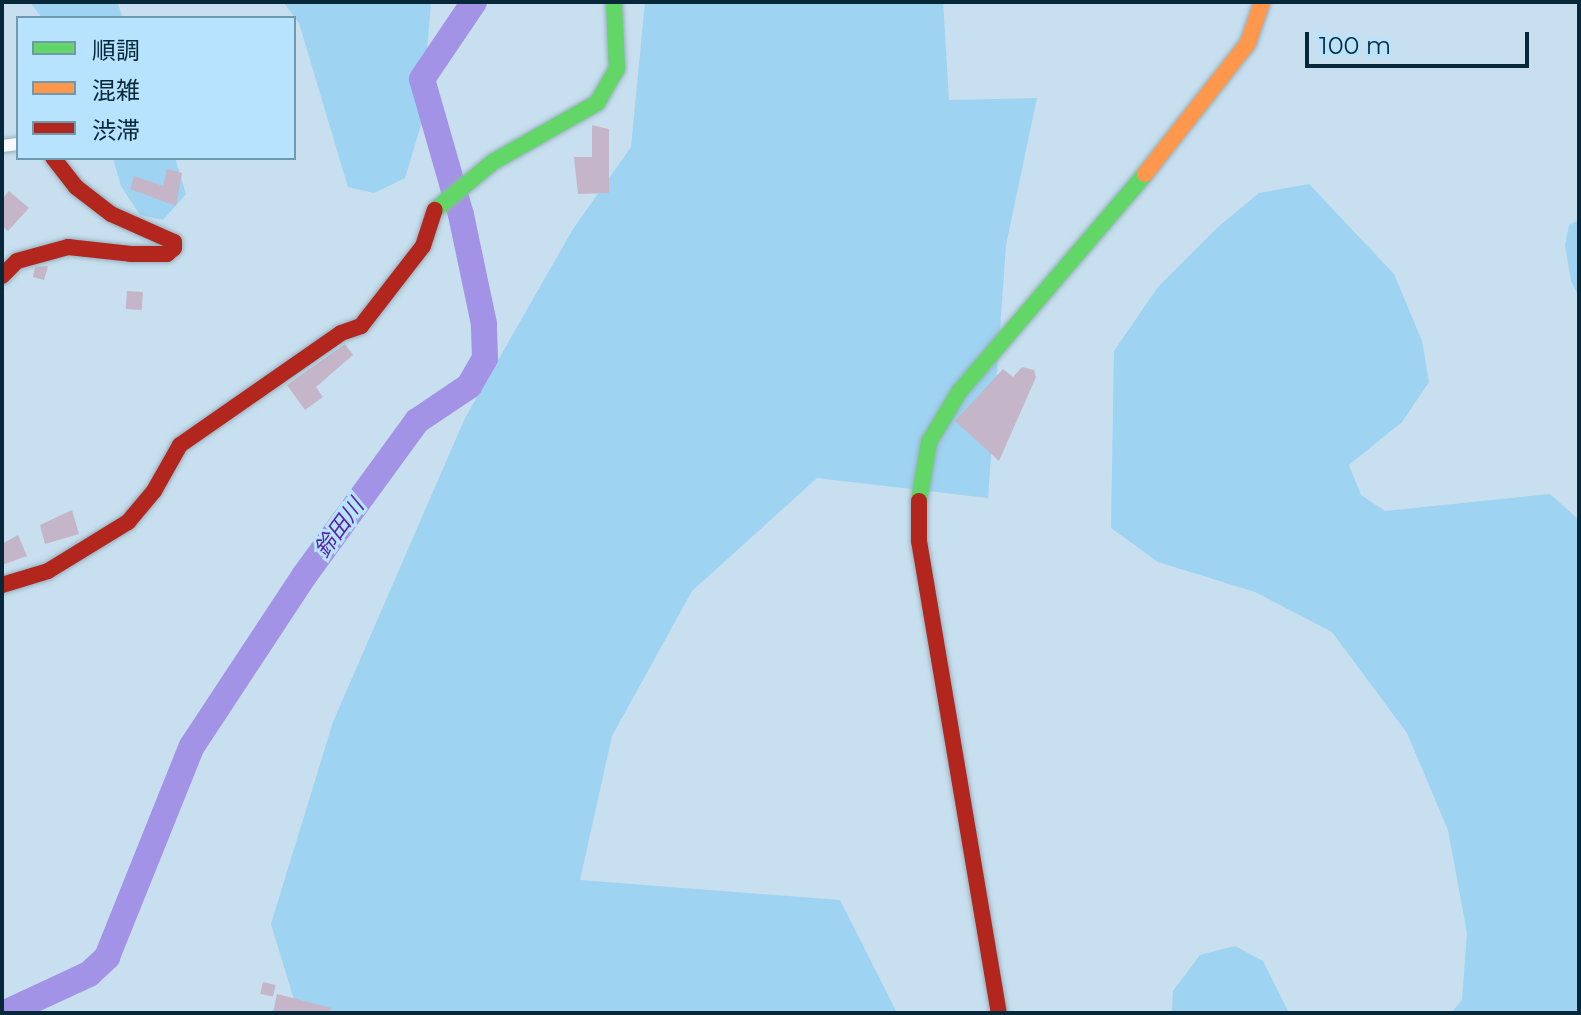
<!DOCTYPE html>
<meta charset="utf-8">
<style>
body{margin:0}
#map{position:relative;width:1581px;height:1015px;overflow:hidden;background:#c7dfee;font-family:Montserrat,"Noto Sans JP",sans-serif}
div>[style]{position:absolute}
.green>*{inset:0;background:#9ed3f1}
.river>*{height:26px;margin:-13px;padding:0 13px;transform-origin:13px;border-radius:13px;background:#a393e7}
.building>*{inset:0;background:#c4b6c8;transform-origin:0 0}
.roads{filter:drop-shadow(0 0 2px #95afbd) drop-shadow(0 0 2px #95afbd)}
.street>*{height:12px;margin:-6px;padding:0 6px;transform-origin:6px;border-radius:6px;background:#f7fafc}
.fast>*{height:16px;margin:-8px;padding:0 8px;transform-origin:8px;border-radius:8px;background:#63d668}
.slow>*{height:16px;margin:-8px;padding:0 8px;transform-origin:8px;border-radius:8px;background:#ff974d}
.jam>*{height:16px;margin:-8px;padding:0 8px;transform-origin:8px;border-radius:8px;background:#b3261e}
span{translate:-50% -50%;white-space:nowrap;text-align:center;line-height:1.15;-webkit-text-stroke:6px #b7e3fe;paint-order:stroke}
.water-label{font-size:22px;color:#5a22ab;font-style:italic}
.frame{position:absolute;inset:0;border:4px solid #062838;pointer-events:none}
.legend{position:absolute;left:16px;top:16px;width:280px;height:144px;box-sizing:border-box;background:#b7e3fe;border:2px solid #7098af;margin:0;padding:10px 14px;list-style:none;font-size:24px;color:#062838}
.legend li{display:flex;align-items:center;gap:16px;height:40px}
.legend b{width:40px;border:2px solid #7098af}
.scale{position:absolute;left:1305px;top:32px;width:224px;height:36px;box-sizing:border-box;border:4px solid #062838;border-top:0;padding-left:10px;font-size:24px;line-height:28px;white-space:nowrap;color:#062838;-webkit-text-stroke:6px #b7e3fe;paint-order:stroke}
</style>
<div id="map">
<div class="green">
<i style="clip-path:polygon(30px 2px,117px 2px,123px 18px,42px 18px)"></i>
<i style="clip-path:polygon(283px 2px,431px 2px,421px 125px,405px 178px,374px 193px,348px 187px,299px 23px)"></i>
<i style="clip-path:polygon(645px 2px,943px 2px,949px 100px,1037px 98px,1006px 245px,988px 498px,817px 478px,692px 591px,612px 736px,580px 880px,840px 900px,897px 1013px,298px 1013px,271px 924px,333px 722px,465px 418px,573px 229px,631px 147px)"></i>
<i style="clip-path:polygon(113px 158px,175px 158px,186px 194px,163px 220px,140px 215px,121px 186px)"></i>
<i style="clip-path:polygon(1309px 184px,1394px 274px,1422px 341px,1429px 382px,1402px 422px,1349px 465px,1361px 495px,1385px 511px,1550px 494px,1579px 520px,1579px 1013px,1451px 1013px,1462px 1000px,1467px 933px,1448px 830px,1407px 733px,1332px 632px,1255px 592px,1158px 562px,1111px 528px,1114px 351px,1158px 287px,1217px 228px,1259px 193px)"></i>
<i style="clip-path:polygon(1579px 220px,1579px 297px,1571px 281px,1565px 245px,1569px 225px)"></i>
<i style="clip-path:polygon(1235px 946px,1263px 961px,1289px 1013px,1172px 1013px,1173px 991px,1200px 955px)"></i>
</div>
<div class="river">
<i style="left:5px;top:1013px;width:93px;rotate:-24.9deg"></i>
<i style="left:89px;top:974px;width:25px;rotate:-43deg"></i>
<i style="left:107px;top:957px;width:227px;rotate:-68.1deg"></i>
<i style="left:192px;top:746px;width:204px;rotate:-56.6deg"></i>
<i style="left:304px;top:576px;width:192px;rotate:-53.9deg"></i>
<i style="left:417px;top:421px;width:63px;rotate:-33.9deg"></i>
<i style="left:469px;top:386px;width:32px;rotate:-60deg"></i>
<i style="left:485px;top:358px;width:34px;rotate:-92deg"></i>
<i style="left:484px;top:324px;width:111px;rotate:-101.9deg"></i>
<i style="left:461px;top:215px;width:141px;rotate:-106deg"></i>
<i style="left:422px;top:79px;width:93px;rotate:-56deg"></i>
</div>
<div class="building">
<i style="clip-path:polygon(592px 125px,609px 129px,609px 193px,578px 194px,574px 157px,592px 157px)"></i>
<i style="clip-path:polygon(167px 169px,182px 173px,176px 206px,130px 189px,134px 176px,163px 186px)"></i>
<i style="clip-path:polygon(9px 191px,29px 208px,8px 231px,2px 226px,2px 199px)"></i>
<i style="clip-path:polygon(48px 266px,44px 280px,33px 277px,35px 267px)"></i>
<i style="left:127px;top:291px;width:16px;height:18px;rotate:4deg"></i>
<i style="clip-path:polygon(345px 344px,353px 355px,316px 387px,323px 397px,305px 410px,287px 385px)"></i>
<i style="clip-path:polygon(1022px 367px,1034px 370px,1036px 377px,999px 461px,955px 421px,1003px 369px,1013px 377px)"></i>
<i style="clip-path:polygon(72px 510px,79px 534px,45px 544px,40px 525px)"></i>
<i style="clip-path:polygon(18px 535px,27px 556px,2px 565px,2px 544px)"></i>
<i style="left:263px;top:982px;width:13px;height:12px;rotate:13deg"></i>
<i style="clip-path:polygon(277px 994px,331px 1008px,330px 1013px,273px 1013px)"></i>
</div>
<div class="roads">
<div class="street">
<i style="left:2px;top:146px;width:16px;rotate:-7deg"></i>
</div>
<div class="fast">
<i style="left:435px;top:210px;width:75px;rotate:-39.6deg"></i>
<i style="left:493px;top:162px;width:120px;rotate:-29.6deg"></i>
<i style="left:597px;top:103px;width:39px;rotate:-60deg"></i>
<i style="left:617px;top:69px;width:67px;rotate:-92.6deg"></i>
<i style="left:919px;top:501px;width:60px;rotate:-80.4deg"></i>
<i style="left:929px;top:442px;width:58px;rotate:-59deg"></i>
<i style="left:959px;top:392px;width:287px;rotate:-49.5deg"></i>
</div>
<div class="slow">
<i style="left:1145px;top:174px;width:167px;rotate:-51.8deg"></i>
<i style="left:1248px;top:43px;width:43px;rotate:-71.1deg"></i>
</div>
<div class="jam">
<i style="left:2px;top:276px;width:21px;rotate:-45deg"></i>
<i style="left:17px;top:261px;width:53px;rotate:-15.4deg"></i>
<i style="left:68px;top:247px;width:63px;rotate:6.3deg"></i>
<i style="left:131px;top:254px;width:36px"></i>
<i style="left:167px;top:254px;width:9px;rotate:-41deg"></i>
<i style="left:174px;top:248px;width:6px;rotate:-90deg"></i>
<i style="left:174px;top:242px;width:69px;rotate:-156deg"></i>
<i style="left:111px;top:214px;width:44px;rotate:-142.4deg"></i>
<i style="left:76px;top:187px;width:37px;rotate:-128deg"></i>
<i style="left:919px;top:501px;width:40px;rotate:90deg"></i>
<i style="left:919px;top:541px;width:479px;rotate:80.4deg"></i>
<i style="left:2px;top:585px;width:48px;rotate:-16.9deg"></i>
<i style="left:48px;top:571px;width:94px;rotate:-31.5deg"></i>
<i style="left:128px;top:522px;width:40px;rotate:-50deg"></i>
<i style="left:154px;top:491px;width:53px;rotate:-60.5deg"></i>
<i style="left:180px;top:445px;width:196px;rotate:-34.8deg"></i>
<i style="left:341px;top:333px;width:21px;rotate:-19deg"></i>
<i style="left:361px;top:326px;width:101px;rotate:-52.2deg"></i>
<i style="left:423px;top:246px;width:38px;rotate:-72deg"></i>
</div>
</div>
<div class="water-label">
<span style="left:339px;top:528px;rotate:-54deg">鈴田川</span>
</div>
<div class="frame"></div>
<ul class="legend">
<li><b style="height:10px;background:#63d668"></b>順調</li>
<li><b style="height:10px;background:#ff974d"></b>混雑</li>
<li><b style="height:10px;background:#b3261e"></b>渋滞</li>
</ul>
<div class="scale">100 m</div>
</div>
